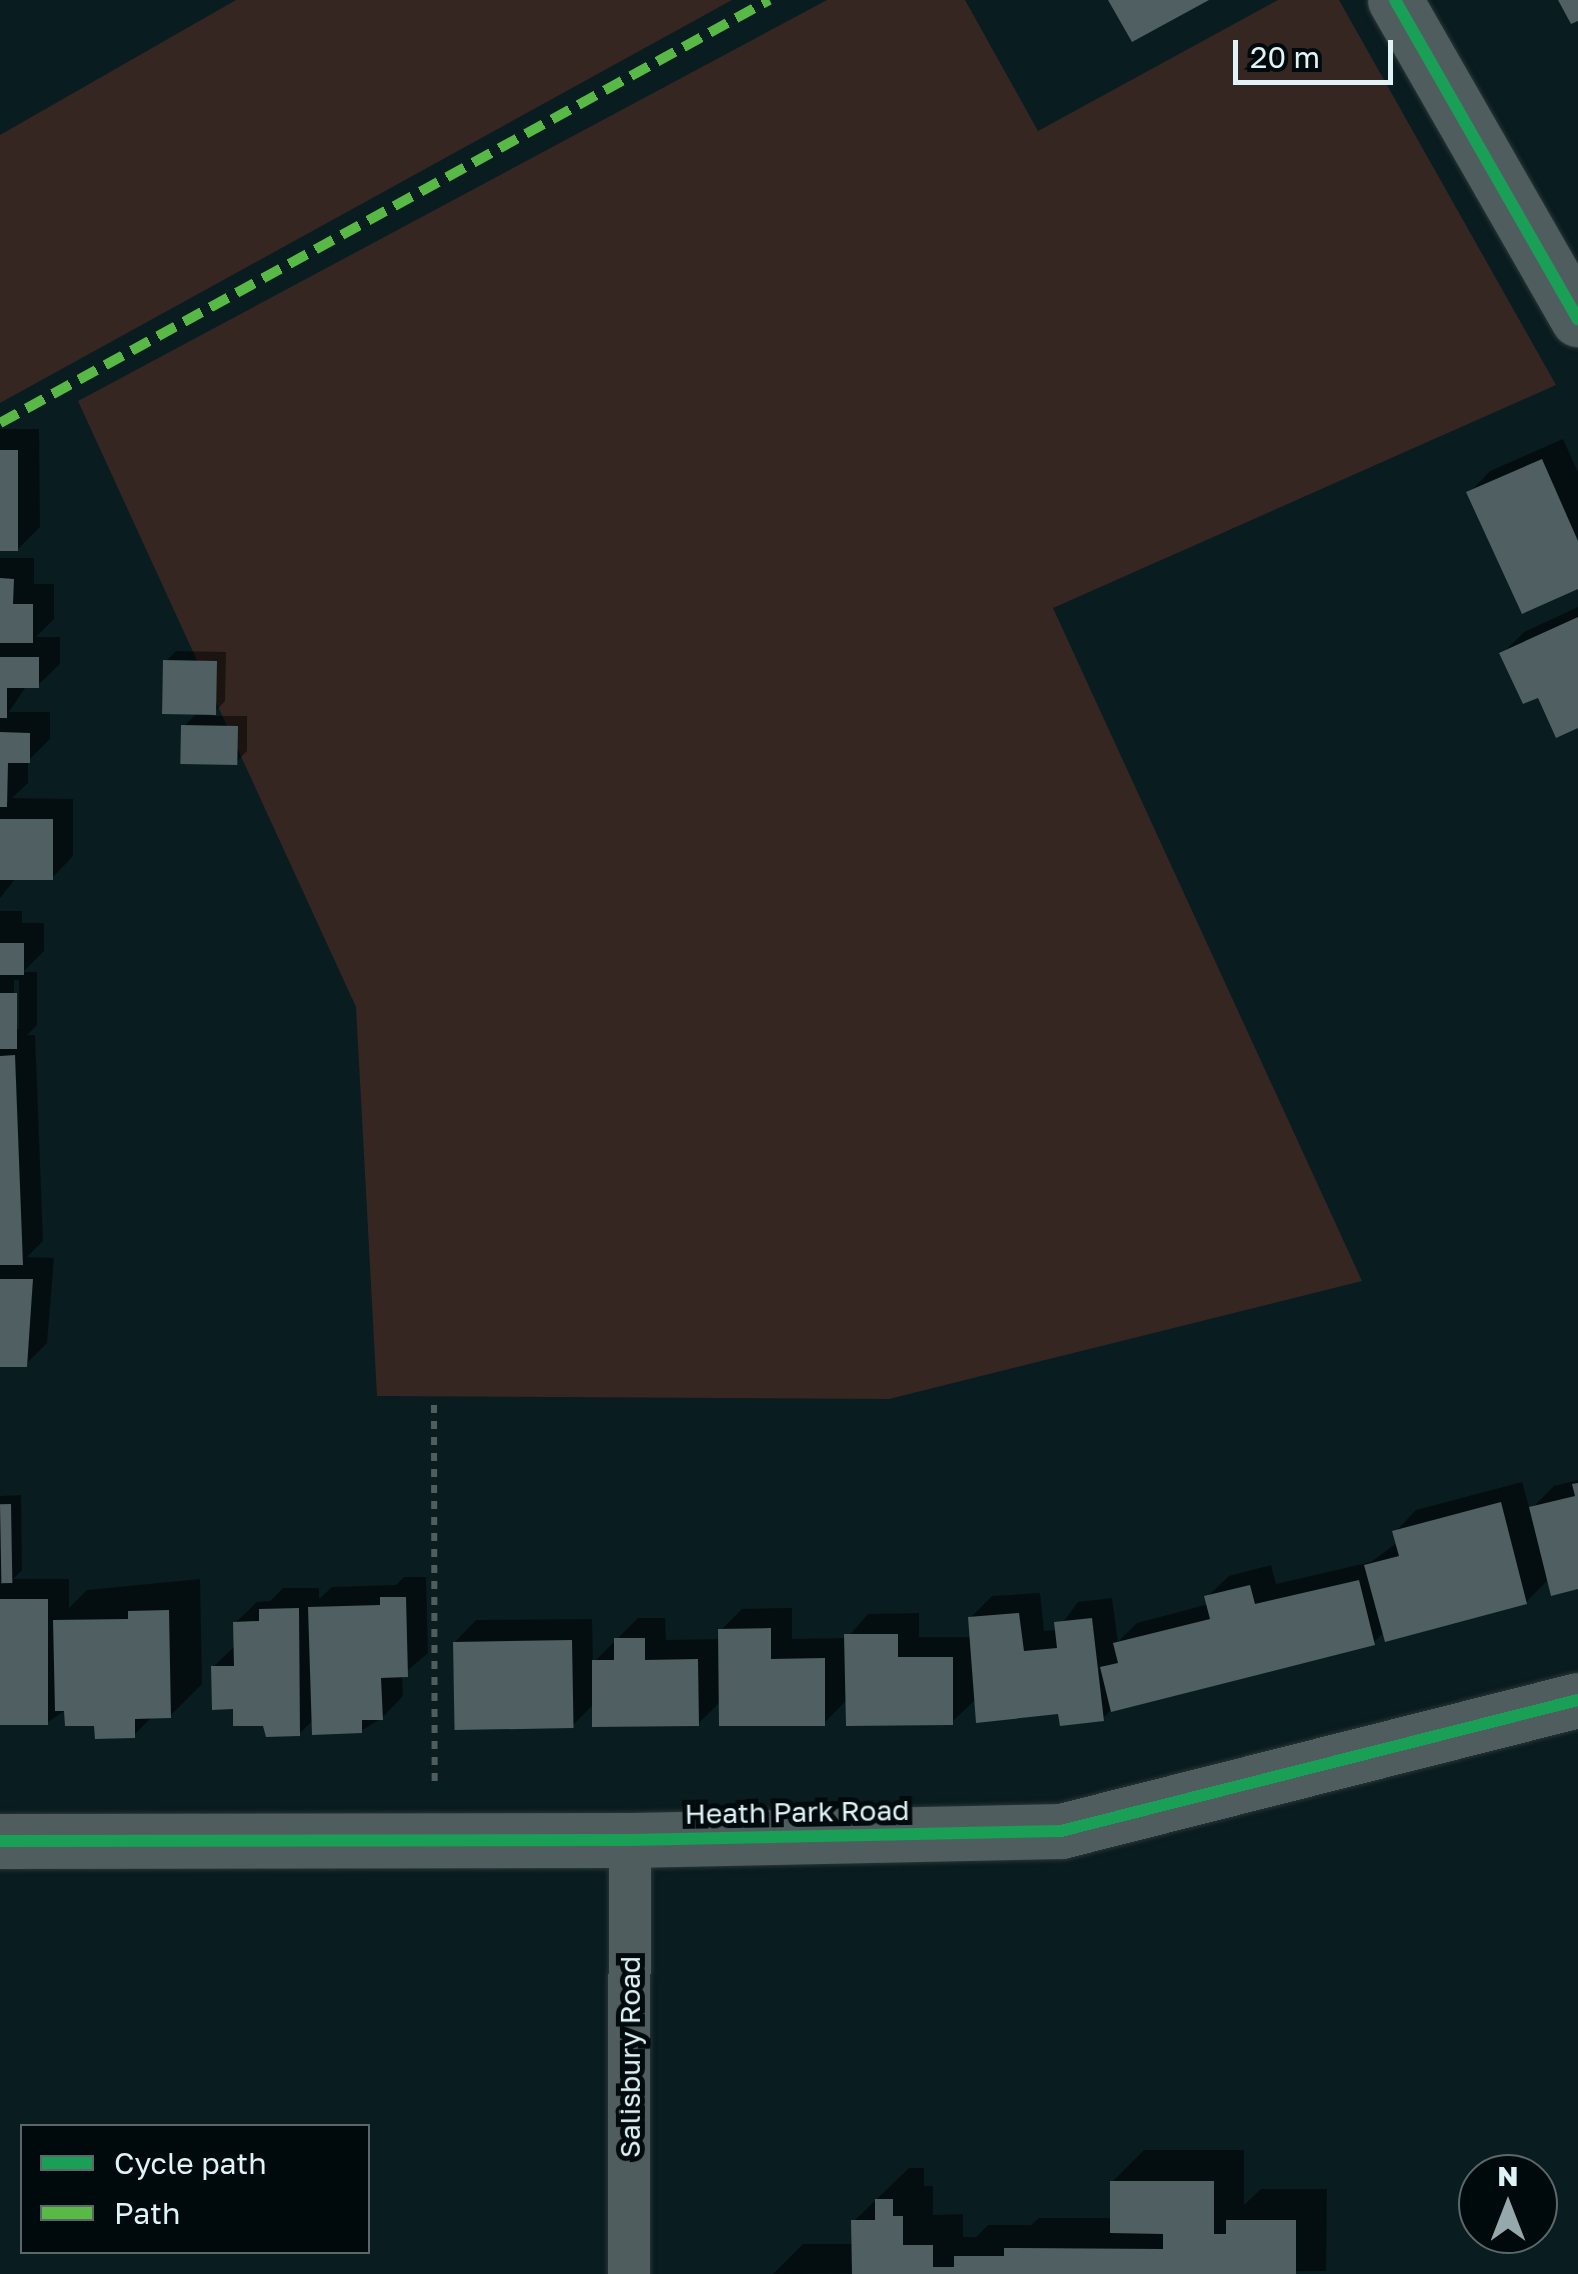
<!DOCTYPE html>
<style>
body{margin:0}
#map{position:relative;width:1578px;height:2274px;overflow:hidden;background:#091c1f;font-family:"Golos Text",sans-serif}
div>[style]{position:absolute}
.green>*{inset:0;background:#352621}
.shadow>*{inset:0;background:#0007}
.building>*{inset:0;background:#4f5f62;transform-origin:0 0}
.path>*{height:6px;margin-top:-3px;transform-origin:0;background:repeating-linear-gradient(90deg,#505d5f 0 8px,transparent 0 16px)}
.roads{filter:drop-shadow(0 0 2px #293537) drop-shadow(0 0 2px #293537)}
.street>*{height:42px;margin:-21px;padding:0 21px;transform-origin:21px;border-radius:21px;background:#4f5d5f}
.secondary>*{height:55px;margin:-27.5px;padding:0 27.5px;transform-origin:27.5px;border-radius:27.5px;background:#4f5d5f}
.quiet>*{height:10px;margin-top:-5px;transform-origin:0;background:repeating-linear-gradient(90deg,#58b947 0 20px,transparent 0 30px)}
.cycleway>*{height:12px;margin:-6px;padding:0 6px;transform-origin:6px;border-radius:6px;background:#1a9f57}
span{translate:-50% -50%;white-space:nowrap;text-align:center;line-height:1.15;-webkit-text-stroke:10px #000a0c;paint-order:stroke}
.street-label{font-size:28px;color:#e0f4f7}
.legend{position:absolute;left:20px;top:2124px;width:350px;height:130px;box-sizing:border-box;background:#000a0c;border:2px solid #5a686a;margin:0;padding:12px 18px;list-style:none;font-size:30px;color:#e0f4f7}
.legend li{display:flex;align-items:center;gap:20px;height:50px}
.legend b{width:50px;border:2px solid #5a686a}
.north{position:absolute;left:1458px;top:2154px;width:100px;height:100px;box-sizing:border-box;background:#000a0c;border:2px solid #5a686a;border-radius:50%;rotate:0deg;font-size:28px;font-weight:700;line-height:40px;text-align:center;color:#e0f4f7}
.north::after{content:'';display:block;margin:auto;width:35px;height:45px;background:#95a8ab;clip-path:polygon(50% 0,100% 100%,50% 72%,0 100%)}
.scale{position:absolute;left:1233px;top:40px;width:160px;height:45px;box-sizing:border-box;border:5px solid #e0f4f7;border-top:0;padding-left:12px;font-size:30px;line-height:35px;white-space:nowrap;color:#e0f4f7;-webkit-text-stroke:8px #000a0c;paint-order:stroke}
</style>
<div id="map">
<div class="green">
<i style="clip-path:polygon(236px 0,732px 0,0 403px,0 135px)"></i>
<i style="clip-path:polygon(827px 0,965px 0,1038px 131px,1278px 0,1339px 0,1556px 385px,1053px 608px,1362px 1281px,889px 1399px,377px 1396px,356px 1007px,78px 401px)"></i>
</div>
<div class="shadow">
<i style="clip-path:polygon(0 429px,39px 429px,40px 527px,19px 548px,0 548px)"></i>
<i style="clip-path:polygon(1563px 439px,1578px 472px,1578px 587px,1469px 493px,1490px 471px)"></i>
<i style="clip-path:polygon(0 558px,34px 558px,34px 584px,54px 584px,54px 619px,36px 637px,60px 637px,60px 664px,38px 685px,27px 685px,9px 712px,50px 712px,50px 739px,28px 761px,28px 783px,12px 798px,73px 799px,73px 856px,52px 878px,16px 878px,0 898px)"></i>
<i style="clip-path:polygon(1578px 607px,1578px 725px,1502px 654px,1524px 632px)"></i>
<i style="clip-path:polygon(176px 651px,226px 652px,225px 701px,211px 716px,247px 716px,247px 751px,237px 761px,184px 726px,198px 712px,166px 661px)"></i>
<i style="clip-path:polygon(evenodd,0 911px,22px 911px,22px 923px,44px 923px,44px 951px,23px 972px,37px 972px,37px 1025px,27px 1035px,35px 1035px,43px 1241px,27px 1257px,54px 1258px,47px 1343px,26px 1364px,0 1364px,0 911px,14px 980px,19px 980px,19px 1029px,14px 1029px,14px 980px)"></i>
<i style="clip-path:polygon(1578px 1480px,1578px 1587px,1550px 1578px,1526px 1602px,1384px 1632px,1373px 1643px,1112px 1709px,1102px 1719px,977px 1698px,952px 1722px,848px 1699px,824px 1723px,721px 1701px,698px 1724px,595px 1703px,572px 1726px,455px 1642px,476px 1620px,592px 1619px,593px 1663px,638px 1618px,665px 1618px,666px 1640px,721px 1639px,721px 1630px,742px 1609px,792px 1608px,792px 1639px,847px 1638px,868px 1614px,919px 1613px,919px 1637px,972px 1637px,970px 1618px,992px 1596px,1040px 1593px,1044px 1631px,1057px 1630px,1078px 1602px,1112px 1598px,1118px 1642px,1137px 1623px,1209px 1604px,1207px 1597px,1229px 1576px,1271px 1565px,1276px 1584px,1371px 1562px,1398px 1542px,1395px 1532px,1416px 1510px,1522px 1482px,1530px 1510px,1554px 1486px)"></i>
<i style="clip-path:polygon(21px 1495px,22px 1570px,13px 1579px,69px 1579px,69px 1608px,87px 1590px,200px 1579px,202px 1684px,170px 1716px,153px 1716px,134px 1735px,67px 1709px,48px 1722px,0 1723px,0 1496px)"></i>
<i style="clip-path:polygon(404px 1577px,426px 1577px,428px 1653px,402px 1675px,403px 1696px,382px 1718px,361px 1731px,314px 1719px,299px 1734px,235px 1706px,213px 1667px,236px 1645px,235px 1623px,257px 1602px,270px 1601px,283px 1588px,319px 1588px,319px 1599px,332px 1587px,396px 1585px)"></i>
<i style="clip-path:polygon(1144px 2150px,1244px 2150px,1244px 2205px,1261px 2189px,1327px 2189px,1326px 2271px,773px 2274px,803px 2244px,854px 2244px,854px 2221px,909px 2168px,924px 2168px,924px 2186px,933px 2186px,933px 2215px,963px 2214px,963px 2237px,976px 2237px,988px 2225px,1031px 2225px,1039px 2218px,1112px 2218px,1112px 2182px)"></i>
</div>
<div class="building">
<i style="clip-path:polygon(1108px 0,1209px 0,1132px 42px)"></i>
<i style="clip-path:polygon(1558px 0,1578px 0,1578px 21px,1571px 24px)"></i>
<i style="left:0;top:450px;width:18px;height:101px"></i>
<i style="clip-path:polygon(1542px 459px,1578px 541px,1578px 589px,1522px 614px,1466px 492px)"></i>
<i style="clip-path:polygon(0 578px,14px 579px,13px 604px,33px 604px,33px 643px,0 643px)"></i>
<i style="clip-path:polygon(1578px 617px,1578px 728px,1556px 738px,1538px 698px,1523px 704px,1499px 653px)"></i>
<i style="clip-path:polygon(0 657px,39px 657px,39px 688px,7px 688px,7px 718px,0 718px)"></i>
<i style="left:163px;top:660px;width:54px;height:54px;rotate:1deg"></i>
<i style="left:181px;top:725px;width:57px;height:39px;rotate:1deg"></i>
<i style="clip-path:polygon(0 732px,30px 733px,30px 763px,8px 763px,7px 807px,0 807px)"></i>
<i style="left:0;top:819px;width:53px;height:61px"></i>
<i style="left:0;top:943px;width:24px;height:32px"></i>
<i style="left:0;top:993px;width:17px;height:56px"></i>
<i style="clip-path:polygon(15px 1055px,23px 1265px,0 1265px,0 1056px)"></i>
<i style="clip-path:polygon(0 1279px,33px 1279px,27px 1367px,0 1367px)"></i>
<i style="clip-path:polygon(1578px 1483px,1578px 1589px,1551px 1596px,1529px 1507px,1575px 1496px,1572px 1484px)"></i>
<i style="clip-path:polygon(1501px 1502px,1527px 1604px,1385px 1642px,1364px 1565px,1399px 1556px,1392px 1531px)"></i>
<i style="left:11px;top:1504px;width:79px;height:11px;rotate:89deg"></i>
<i style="clip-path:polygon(1359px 1580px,1375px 1645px,1111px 1712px,1100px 1667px,1118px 1663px,1113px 1643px,1210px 1619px,1204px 1596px,1250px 1585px,1255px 1604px)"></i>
<i style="clip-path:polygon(380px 1597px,406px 1597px,408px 1677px,381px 1678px,383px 1720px,362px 1720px,362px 1733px,312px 1735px,308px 1607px,380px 1605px)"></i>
<i style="left:48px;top:1599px;width:126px;height:48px;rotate:90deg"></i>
<i style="clip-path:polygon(299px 1608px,300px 1736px,266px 1737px,263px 1726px,233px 1726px,233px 1709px,212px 1710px,211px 1666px,234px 1666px,233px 1622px,259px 1621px,259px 1609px)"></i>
<i style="clip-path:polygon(169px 1610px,171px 1718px,135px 1719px,135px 1738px,95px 1739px,94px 1726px,65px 1726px,64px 1711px,55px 1711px,53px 1620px,128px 1619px,128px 1611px)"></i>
<i style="clip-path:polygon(1019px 1613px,1024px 1651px,1057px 1648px,1054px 1622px,1092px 1618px,1104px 1721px,1060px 1726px,1058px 1714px,976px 1723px,968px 1617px)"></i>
<i style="clip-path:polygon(771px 1628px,771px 1659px,825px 1658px,825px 1726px,719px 1726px,718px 1629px)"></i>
<i style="clip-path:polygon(844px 1634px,898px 1634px,898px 1657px,953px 1657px,953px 1725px,846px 1726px)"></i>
<i style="clip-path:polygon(614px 1638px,645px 1638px,645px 1660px,698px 1659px,699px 1726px,592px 1727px,592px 1660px,614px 1660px)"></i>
<i style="left:572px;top:1640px;width:88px;height:119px;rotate:89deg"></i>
<i style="clip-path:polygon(1110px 2181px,1214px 2181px,1214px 2234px,1226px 2234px,1226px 2220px,1296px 2220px,1296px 2274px,852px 2274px,851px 2220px,875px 2220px,875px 2199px,893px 2199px,893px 2216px,903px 2216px,903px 2245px,933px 2245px,933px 2267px,954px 2267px,954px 2256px,1004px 2256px,1004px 2248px,1163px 2249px,1163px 2234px,1110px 2233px)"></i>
</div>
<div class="path">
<i style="left:434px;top:1405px;width:382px;rotate:89.9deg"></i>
</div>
<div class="roads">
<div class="street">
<i style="left:629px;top:2274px;width:434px;rotate:-89.9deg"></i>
</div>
<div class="secondary">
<i style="left:1395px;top:0;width:368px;rotate:60.2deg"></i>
<i style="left:0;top:1841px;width:630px;rotate:-0.09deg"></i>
<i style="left:630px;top:1840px;width:431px;rotate:-1.2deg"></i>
<i style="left:1061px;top:1831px;width:533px;rotate:-14.22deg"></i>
</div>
</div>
<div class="quiet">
<i style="left:0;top:423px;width:878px;rotate:-28.81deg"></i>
</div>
<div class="cycleway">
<i style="left:1395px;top:0;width:368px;rotate:60.2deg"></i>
<i style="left:0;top:1841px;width:630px;rotate:-0.09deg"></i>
<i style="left:630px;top:1840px;width:431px;rotate:-1.2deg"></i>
<i style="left:1061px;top:1831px;width:533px;rotate:-14.22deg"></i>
</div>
<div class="street-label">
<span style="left:797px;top:1812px;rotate:-1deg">Heath Park Road</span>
<span style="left:630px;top:2057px;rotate:-90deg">Salisbury Road</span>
</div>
<ul class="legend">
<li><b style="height:12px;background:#1a9f57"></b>Cycle path</li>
<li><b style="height:12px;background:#58b947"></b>Path</li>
</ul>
<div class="north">N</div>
<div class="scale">20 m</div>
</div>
